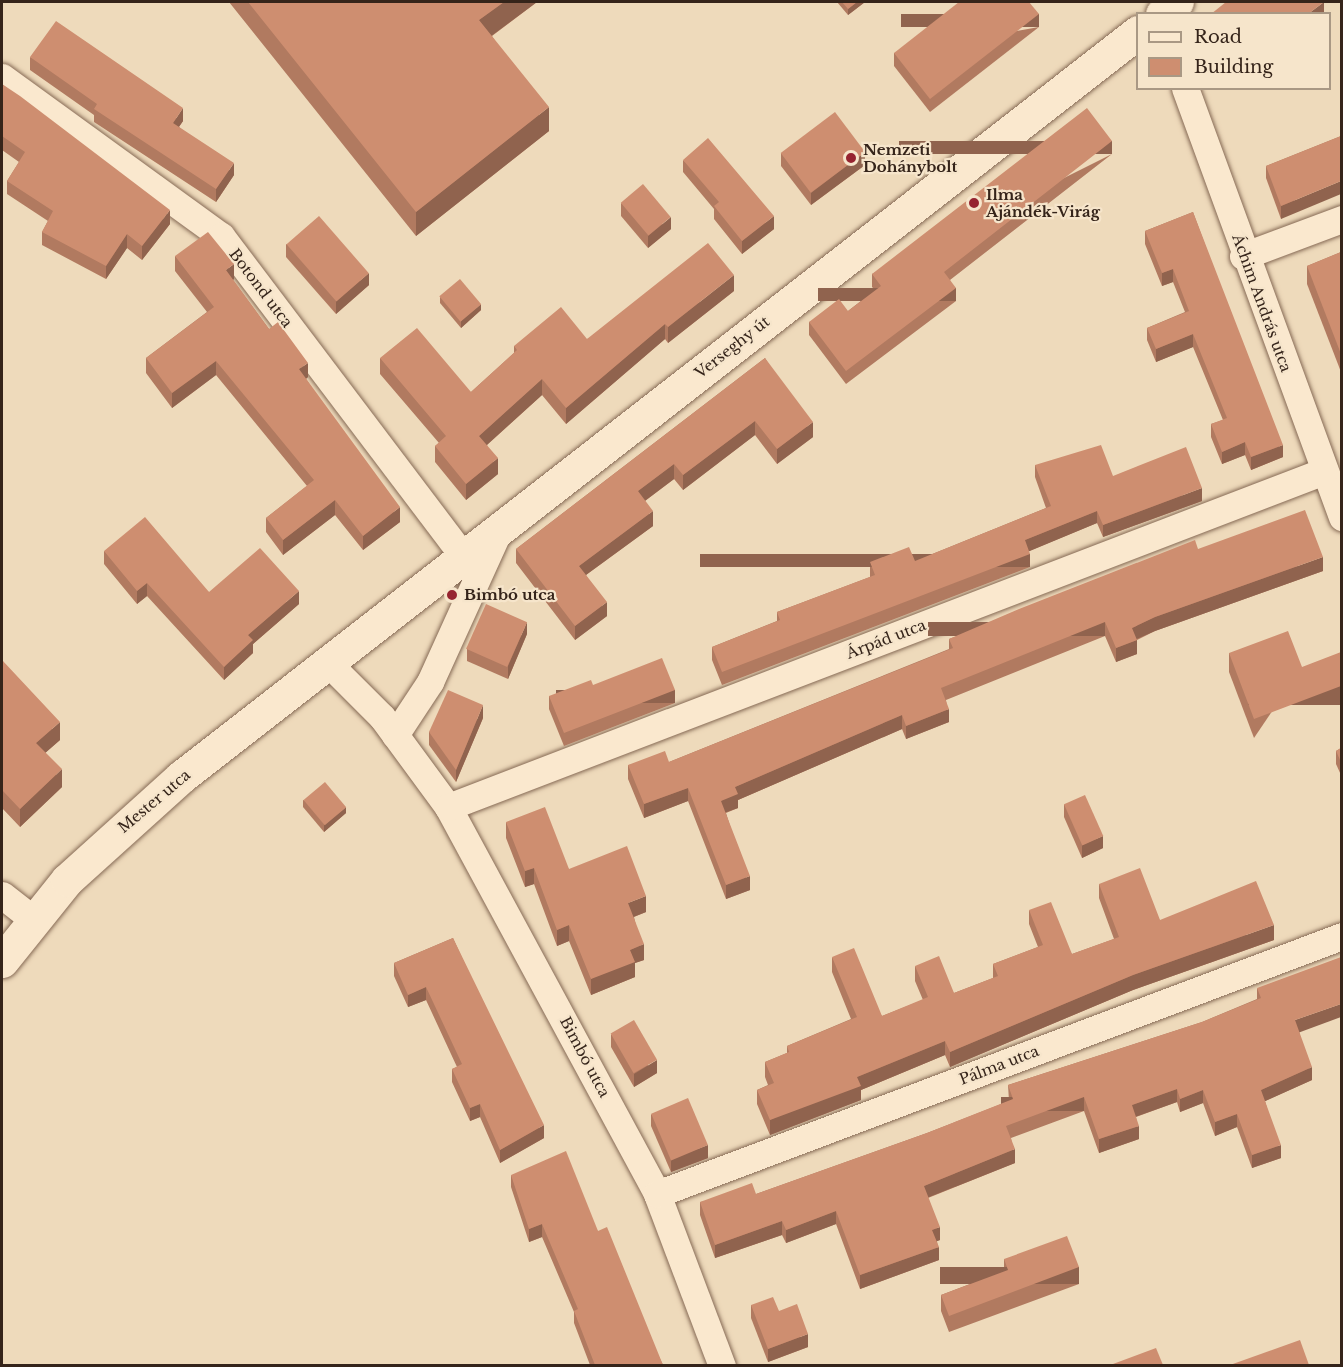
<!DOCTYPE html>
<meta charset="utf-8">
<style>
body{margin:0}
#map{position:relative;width:1343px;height:1367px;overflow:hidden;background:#eedabb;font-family:"Libre Baskerville",serif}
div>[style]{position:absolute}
.roads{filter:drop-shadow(0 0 2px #866a55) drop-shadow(0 0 2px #866a55)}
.street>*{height:27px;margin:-13.5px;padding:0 13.5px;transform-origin:13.5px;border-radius:13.5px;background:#fae8ce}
.secondary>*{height:33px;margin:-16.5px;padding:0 16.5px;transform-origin:16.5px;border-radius:16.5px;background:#fae8ce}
.wall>*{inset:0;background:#b17a60}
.shaded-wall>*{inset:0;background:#90634e;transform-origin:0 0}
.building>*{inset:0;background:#ce8e70;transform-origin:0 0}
.dots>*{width:16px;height:16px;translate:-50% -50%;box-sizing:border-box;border:3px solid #f6e5cb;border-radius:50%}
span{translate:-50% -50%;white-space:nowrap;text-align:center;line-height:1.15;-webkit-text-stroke:4.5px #f6e5cb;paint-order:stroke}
.poi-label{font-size:15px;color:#35241a;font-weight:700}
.left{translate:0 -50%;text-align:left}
.street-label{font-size:15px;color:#35241a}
.frame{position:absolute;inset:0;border:3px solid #35241a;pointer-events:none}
.legend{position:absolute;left:1136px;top:12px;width:195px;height:78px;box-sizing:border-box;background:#f6e5cb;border:2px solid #a99884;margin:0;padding:8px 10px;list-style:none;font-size:18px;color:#35241a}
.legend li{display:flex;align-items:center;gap:12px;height:30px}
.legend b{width:30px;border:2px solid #a99884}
</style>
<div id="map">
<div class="roads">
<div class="street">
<i style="left:2px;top:77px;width:271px;rotate:36deg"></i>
<i style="left:221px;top:236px;width:403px;rotate:52.9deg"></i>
<i style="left:1185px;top:88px;width:457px;rotate:69.9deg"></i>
<i style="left:1243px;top:256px;width:106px;rotate:-20.5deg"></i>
<i style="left:327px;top:662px;width:78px;rotate:45deg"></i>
<i style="left:382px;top:717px;width:112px;rotate:53.7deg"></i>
<i style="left:448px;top:807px;width:440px;rotate:61.6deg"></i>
<i style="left:657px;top:1194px;width:184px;rotate:69.3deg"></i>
<i style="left:395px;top:735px;width:64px;rotate:-56.6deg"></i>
<i style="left:430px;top:682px;width:169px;rotate:-65.6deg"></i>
<i style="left:448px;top:807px;width:938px;rotate:-20.98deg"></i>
<i style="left:2px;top:895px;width:41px;rotate:38deg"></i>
<i style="left:657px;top:1194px;width:732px;rotate:-20.64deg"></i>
</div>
<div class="secondary">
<i style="left:1162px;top:14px;width:19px;rotate:-39deg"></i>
<i style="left:2px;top:961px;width:104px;rotate:-51.3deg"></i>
<i style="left:67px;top:880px;width:154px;rotate:-42.1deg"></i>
<i style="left:181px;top:777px;width:1213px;rotate:-37.9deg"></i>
</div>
</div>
<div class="wall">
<i style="clip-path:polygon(229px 2px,537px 2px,492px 36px,549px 131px,416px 236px)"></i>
<i style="clip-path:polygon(837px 2px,865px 2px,848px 15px)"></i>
<i style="clip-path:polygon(1039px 27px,930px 112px,894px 66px,894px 53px)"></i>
<i style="clip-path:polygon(30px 57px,183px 121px,179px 127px,234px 175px,216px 202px,94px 122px,94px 115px,30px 70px)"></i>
<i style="clip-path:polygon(2px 84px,170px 224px,142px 260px,127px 248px,106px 279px,42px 245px,42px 232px,48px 221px,7px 194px,7px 181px,19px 162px,2px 150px)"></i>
<i style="clip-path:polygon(1341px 136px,1281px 219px,1266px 178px,1266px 166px)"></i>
<i style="clip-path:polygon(781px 153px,865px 165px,811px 205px,781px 166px)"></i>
<i style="clip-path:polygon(1112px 154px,950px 280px,956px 301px,846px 384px,809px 335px,809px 322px,848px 311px,875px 290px,872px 287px,872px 274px)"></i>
<i style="clip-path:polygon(683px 160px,774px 229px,742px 254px,714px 219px,714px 209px,683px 172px)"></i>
<i style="clip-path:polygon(621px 203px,671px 229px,648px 248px,621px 216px)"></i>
<i style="clip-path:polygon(1193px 212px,1283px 457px,1251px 470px,1245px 455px,1222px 464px,1211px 437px,1211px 424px,1223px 420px,1193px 347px,1156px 362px,1147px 340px,1147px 328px,1185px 312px,1173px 282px,1162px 286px,1145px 244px,1145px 231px)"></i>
<i style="clip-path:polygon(286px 244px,369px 285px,336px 314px,286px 257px)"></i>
<i style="clip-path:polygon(1341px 252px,1341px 372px,1307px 284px,1307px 266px)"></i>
<i style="clip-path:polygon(175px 256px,234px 279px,233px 280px,269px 329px,308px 377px,306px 379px,400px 522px,363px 550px,335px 515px,283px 555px,266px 532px,266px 518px,307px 486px,216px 375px,172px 408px,146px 373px,146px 358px,207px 312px,175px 271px)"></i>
<i style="clip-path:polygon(734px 291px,668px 343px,665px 339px,566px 424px,542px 395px,487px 445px,498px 474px,466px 500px,435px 462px,435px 446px,439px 443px,380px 374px,380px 358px,471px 392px,514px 353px,514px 346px,587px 339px)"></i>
<i style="clip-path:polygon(440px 297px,481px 310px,461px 328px,440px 303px)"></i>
<i style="clip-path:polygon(765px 358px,813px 437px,777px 464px,755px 435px,683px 490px,674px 479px,645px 501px,653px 526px,586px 575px,607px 616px,575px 640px,516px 563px,516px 549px)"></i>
<i style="clip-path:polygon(1035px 465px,1113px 476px,1202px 501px,1103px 537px,1097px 523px,1029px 551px,1030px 567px,722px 685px,712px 660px,712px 647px,777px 621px,777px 612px,870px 577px,870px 562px,915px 561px,1046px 508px,1035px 477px)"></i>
<i style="clip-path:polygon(1198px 549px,1323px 571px,1155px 631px,1137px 640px,1137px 654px,1116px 662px,1105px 636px,946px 700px,949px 722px,906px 739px,902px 729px,738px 800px,738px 808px,726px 813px,750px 890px,726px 899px,688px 801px,644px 818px,628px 779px,628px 765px,669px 762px,949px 649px,949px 639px)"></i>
<i style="clip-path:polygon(104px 551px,209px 592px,299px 604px,253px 644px,253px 653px,224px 680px,147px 596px,137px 604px,104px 564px)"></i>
<i style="clip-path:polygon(527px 634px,508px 679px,467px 661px,467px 649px)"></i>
<i style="clip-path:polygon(1229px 653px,1302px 667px,1254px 738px,1229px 672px)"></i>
<i style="clip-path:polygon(2px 660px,60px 740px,45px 753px,62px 787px,20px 827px,2px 808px)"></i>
<i style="clip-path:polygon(549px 696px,675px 703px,564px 746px,549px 709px)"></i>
<i style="clip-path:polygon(483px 718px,456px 782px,429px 745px,429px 732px)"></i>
<i style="clip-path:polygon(1341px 748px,1341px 775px,1336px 764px,1336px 751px)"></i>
<i style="clip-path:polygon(303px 800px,346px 813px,324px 832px,303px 807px)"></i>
<i style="clip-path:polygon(1064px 804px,1103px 848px,1082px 858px,1064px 817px)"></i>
<i style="clip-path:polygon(506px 822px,569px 869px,646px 912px,634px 917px,644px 960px,635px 963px,635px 977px,591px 995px,569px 941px,557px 946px,534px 884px,525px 887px,506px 838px)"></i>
<i style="clip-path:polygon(1099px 884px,1160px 920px,1274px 940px,1133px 990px,950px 1067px,945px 1055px,861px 1090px,861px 1100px,770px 1135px,757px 1104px,757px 1090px,768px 1085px,765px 1077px,765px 1062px,787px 1053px,787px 1046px,851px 1019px,832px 972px,832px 957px,882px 1016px,923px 1000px,915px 981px,915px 966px,954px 993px,993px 978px,993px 964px,1038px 947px,1029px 924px,1029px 910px,1072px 954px,1114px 939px,1099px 898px)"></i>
<i style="clip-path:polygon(453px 938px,544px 1138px,500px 1163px,480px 1117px,470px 1121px,452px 1082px,452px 1069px,457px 1067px,426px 1000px,408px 1007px,394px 976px,394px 963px)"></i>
<i style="clip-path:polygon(1257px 988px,1299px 1032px,1312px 1080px,1265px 1101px,1281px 1158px,1252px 1168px,1237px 1127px,1215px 1136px,1203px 1103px,1180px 1112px,1177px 1102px,1136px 1117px,1139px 1139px,1099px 1153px,1084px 1111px,1011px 1138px,1015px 1163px,928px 1198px,940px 1240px,937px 1241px,939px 1260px,860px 1289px,836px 1224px,786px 1243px,782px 1235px,715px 1258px,700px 1215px,700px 1202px,756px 1194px,927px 1133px,1009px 1101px,1008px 1085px,1202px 1022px,1257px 999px)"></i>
<i style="clip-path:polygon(611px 1034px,657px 1073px,634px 1087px,611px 1047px)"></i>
<i style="clip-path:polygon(651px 1114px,708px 1158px,671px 1172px,651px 1126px)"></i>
<i style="clip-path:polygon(511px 1175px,598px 1231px,663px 1365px,590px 1365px,574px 1323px,574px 1312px,542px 1237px,529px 1242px,511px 1187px)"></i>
<i style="clip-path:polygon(1004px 1259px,1079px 1284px,949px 1332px,941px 1311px,941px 1295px,1004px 1271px)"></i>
<i style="clip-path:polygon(751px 1305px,779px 1311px,808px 1347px,768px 1362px,751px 1318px)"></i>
</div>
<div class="shaded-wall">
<i style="clip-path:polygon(504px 2px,537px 2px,479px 45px,479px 20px)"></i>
<i style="clip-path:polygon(857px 2px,865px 2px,848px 15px,848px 9px)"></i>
<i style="clip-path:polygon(1324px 2px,1324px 14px,1308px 14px)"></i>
<i style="left:1039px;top:14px;width:13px;height:138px;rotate:90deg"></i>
<i style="clip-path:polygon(549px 107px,549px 131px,416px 236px,416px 212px)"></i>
<i style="clip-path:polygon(183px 108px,183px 121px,173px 135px,173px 123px)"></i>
<i style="left:1112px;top:141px;width:13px;height:213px;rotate:90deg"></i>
<i style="clip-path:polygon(865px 152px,865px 165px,811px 205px,811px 193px)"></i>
<i style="clip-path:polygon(234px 163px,234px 175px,216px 202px,216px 189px)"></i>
<i style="clip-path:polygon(1341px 181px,1341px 194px,1281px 219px,1281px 206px)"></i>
<i style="clip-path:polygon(170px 210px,170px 224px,142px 260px,142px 246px)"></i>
<i style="clip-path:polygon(774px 216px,774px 229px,742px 254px,742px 241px)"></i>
<i style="clip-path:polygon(671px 217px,671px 229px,648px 248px,648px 236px)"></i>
<i style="clip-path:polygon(127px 234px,127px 248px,106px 279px,106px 266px)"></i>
<i style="clip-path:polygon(234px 264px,234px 279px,226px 285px,226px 270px)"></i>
<i style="clip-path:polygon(1173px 269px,1173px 282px,1162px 286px,1162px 273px)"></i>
<i style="clip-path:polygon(369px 273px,369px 285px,336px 314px,336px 301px)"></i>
<i style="clip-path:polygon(734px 275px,734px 291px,668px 343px,668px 327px)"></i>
<i style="left:956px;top:288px;width:13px;height:138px;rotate:90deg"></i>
<i style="clip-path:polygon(481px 304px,481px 310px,461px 328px,461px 321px)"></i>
<i style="clip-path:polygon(665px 324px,665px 339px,566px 424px,566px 408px)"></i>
<i style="clip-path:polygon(1193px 334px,1193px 347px,1156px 362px,1156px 349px)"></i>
<i style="clip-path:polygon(216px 361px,216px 375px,172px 408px,172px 393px)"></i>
<i style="clip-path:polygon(308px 363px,308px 377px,299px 384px,299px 369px)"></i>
<i style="clip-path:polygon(542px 379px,542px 395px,479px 452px,479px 436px)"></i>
<i style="clip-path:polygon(755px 421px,755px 435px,683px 490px,683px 475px)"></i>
<i style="clip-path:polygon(813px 422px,813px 437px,777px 464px,777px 449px)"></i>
<i style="clip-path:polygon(1245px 442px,1245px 455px,1222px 464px,1222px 452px)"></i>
<i style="clip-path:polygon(1283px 445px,1283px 457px,1251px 470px,1251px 457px)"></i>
<i style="clip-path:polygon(498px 458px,498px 474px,466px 500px,466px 484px)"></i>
<i style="clip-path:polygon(674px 464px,674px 479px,638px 506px,638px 491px)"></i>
<i style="clip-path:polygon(1202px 488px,1202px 501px,1103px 537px,1103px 525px)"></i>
<i style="clip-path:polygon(335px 500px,335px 515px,283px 555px,283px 540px)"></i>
<i style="clip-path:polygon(400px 507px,400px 522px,363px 550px,363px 536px)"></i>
<i style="clip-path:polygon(653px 511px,653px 526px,579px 580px,579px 566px)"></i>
<i style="clip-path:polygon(1097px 511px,1097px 523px,1025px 553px,1025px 540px)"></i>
<i style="left:1030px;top:554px;width:13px;height:330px;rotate:90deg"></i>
<i style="clip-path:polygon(1323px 557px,1323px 571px,1155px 631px,1132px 641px,1132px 628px,1155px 617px)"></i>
<i style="clip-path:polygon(147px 583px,147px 596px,137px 604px,137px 591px)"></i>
<i style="clip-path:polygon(299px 591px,299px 604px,253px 644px,253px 653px,224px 680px,224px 667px,248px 635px)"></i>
<i style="clip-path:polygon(607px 602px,607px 616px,575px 640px,575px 626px)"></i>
<i style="clip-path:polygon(527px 622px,527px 634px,508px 679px,508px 666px)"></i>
<i style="left:1105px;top:622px;width:14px;height:177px;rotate:90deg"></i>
<i style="clip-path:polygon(1137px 640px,1137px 654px,1116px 662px,1116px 648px)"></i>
<i style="left:1341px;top:686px;width:19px;height:93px;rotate:90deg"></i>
<i style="left:675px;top:690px;width:13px;height:119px;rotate:90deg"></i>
<i style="clip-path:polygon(483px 705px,483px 718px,456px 782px,456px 770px)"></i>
<i style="clip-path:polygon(949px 709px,949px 722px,906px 739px,906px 726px)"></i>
<i style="clip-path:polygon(902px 715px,902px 729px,738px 800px,738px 808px,721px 814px,721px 801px,735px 787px)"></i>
<i style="clip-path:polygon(60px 722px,60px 740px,36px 761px,36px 743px)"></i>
<i style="clip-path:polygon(62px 769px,62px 787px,20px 827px,20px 809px)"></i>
<i style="clip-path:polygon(688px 788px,688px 801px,644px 818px,644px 804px)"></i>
<i style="clip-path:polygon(346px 807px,346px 813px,324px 832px,324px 825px)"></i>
<i style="clip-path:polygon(1103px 836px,1103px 848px,1082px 858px,1082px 845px)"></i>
<i style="clip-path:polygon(534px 868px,534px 884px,525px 887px,525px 871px)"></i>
<i style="clip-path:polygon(750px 876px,750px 890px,726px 899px,726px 885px)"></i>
<i style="clip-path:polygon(646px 896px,646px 912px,628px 919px,628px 903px)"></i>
<i style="clip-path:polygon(569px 925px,569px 941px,557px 946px,557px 930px)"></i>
<i style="clip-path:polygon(1274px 925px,1274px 940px,1133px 990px,950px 1067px,950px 1052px,1133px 975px)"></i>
<i style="clip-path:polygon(644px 944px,644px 960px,635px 963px,635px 977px,591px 995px,591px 979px,630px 950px)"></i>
<i style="clip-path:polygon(426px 987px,426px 1000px,408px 1007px,408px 995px)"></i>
<i style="clip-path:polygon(1341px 1004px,1341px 1017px,1295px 1034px,1295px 1020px)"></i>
<i style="clip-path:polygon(945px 1041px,945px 1055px,861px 1090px,861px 1100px,770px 1135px,770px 1120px,857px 1077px)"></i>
<i style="clip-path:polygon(657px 1060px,657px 1073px,634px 1087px,634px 1074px)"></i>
<i style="clip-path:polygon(1312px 1067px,1312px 1080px,1261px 1103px,1261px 1090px)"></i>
<i style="clip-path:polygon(1177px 1089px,1177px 1102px,1132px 1118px,1132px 1105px)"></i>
<i style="clip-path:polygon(1203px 1090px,1203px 1103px,1180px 1112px,1180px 1099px)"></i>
<i style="left:1084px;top:1097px;width:14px;height:83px;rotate:90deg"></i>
<i style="clip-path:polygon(480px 1104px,480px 1117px,470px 1121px,470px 1108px)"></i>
<i style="clip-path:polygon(1237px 1114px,1237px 1127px,1215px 1136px,1215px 1122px)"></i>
<i style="clip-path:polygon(544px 1125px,544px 1138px,500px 1163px,500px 1150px)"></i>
<i style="clip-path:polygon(1139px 1126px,1139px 1139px,1099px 1153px,1099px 1139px)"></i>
<i style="clip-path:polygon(708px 1145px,708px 1158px,671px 1172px,671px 1159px)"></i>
<i style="clip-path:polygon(1281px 1145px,1281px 1158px,1252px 1168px,1252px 1155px)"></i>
<i style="clip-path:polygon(1015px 1149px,1015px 1163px,924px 1199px,924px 1186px)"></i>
<i style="clip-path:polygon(836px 1211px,836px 1224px,786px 1243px,786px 1230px)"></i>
<i style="clip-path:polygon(782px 1221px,782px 1235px,715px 1258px,715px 1245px)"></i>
<i style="clip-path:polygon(542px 1224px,542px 1237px,529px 1242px,529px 1229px)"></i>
<i style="clip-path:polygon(940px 1227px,940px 1240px,932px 1243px,932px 1230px)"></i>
<i style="clip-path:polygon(939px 1247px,939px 1260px,860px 1289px,860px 1275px)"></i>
<i style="left:1079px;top:1267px;width:17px;height:139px;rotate:90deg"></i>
<i style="clip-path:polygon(808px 1334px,808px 1347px,768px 1362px,768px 1349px)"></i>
</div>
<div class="building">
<i style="clip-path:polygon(248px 2px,504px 2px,479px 20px,549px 107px,416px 212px)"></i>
<i style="clip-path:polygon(842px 2px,857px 2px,848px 9px)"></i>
<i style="clip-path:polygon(959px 2px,1029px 2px,1039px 14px,930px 99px,894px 53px)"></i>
<i style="clip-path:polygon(1226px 2px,1324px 2px,1308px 14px,1211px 14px)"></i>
<i style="clip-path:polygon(56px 21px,183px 108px,173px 123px,234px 163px,216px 189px,94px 109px,97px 104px,30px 57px)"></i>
<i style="clip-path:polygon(2px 84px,20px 96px,170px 210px,142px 246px,127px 234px,106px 266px,42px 232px,53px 211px,7px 181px,25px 152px,2px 136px)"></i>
<i style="clip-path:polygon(1087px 108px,1112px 141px,944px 272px,956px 288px,846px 371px,809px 322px,839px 299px,848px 311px,881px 286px,872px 274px)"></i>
<i style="left:835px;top:112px;width:50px;height:68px;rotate:53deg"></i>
<i style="clip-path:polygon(1341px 136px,1341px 181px,1281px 206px,1266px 166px)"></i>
<i style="clip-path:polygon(708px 138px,774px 216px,742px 241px,714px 206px,719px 202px,683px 160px)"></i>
<i style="left:643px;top:184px;width:43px;height:29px;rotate:50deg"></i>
<i style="clip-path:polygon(1193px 212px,1283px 445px,1251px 457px,1245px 442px,1222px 452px,1211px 424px,1227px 418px,1193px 334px,1156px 349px,1147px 328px,1189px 311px,1173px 269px,1162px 273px,1145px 231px)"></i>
<i style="left:319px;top:216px;width:76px;height:43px;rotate:49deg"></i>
<i style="clip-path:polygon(208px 232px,234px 264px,226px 270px,269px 329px,278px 322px,308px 363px,299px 369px,400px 507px,363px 536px,335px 500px,283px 540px,266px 518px,314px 480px,216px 361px,172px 393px,146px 358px,214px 307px,175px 256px)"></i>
<i style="clip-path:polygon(708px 243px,734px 275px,668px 327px,665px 324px,566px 408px,542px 379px,479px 436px,498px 458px,466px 484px,435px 446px,446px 436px,380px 358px,417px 328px,471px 392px,517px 350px,514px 346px,561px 307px,587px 339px)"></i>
<i style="clip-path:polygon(1341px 252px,1341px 354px,1307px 266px)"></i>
<i style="left:460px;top:279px;width:33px;height:27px;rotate:50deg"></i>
<i style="clip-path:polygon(765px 358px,813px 422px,777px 449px,755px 421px,683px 475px,674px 464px,638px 491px,653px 511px,579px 566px,607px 602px,575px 626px,516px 549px)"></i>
<i style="clip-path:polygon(1101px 445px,1113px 476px,1186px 447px,1202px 488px,1103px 525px,1097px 511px,1025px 540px,1030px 554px,722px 672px,712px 647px,780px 620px,777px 612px,875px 575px,870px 562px,909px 547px,915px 561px,1051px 506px,1035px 465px)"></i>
<i style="clip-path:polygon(1305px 510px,1323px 557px,1155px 617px,1132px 628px,1137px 640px,1116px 648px,1105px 622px,941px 688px,949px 709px,906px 726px,902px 715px,735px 787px,738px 794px,721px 801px,750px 876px,726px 885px,688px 788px,644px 804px,628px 765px,665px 751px,669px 762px,953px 648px,949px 639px,1019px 609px,1195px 540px,1198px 549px)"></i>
<i style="clip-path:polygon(145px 517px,209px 592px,260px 548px,299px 591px,248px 635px,253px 640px,224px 667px,147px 583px,137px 591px,104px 551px)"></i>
<i style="left:486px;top:604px;width:45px;height:49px;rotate:24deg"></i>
<i style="clip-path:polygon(1288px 631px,1302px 667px,1341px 652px,1341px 686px,1254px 719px,1229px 653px)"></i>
<i style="clip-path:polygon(662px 658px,675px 690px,564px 733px,549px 696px,591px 680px,593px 685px)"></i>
<i style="clip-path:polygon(2px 660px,60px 722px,36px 743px,62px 769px,20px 809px,2px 790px)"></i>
<i style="clip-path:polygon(448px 690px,483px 705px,456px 770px,429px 732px)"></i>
<i style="clip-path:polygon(1341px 748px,1341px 762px,1336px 751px)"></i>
<i style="left:325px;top:782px;width:33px;height:28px;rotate:50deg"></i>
<i style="left:1085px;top:795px;width:45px;height:23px;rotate:66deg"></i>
<i style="clip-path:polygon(545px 807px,569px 869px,627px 846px,646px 896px,628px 903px,644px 944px,630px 950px,635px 962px,591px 979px,569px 925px,557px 930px,534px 868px,525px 871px,506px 822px)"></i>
<i style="clip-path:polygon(1140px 868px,1160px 920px,1256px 881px,1274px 925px,1133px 975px,950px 1052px,945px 1041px,857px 1077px,861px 1086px,770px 1120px,757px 1090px,774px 1083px,765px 1062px,789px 1052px,787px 1046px,857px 1017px,832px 957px,854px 948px,882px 1016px,928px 997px,915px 966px,939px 956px,954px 993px,998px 976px,993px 964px,1043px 945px,1029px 910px,1051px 902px,1072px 954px,1119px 937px,1099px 884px)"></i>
<i style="clip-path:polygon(453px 938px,544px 1125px,500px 1150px,480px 1104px,470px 1108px,452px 1069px,462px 1064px,426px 987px,408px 995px,394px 963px)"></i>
<i style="clip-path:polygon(1341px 957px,1341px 1004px,1295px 1020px,1312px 1067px,1261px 1090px,1281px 1145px,1252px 1155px,1237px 1114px,1215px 1122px,1203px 1090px,1180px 1099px,1177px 1089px,1132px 1105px,1139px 1126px,1099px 1139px,1084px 1097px,1006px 1126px,1015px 1149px,924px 1186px,940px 1227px,932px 1230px,939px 1247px,860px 1275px,836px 1211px,786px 1230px,782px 1221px,715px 1245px,700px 1202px,752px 1183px,756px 1194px,927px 1133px,1013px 1099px,1008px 1085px,1202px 1022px,1261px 998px,1257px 988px)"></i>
<i style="left:634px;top:1020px;width:46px;height:27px;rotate:60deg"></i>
<i style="left:688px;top:1098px;width:51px;height:40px;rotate:67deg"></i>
<i style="clip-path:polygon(566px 1151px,598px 1231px,607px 1227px,663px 1365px,595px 1365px,574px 1311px,578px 1309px,542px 1224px,529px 1229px,511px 1175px)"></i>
<i style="clip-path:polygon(1067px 1236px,1079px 1267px,949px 1316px,941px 1295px,1008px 1270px,1004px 1259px)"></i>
<i style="clip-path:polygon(773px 1297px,779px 1311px,797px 1304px,808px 1334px,768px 1349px,751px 1305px)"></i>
<i style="clip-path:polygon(1300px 1340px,1309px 1365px,1230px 1365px)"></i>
<i style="clip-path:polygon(1156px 1348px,1163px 1365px,1114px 1365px,1113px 1364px)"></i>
</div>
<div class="dots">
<i style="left:851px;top:158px;background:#962430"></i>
<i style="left:974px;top:203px;background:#962430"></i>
<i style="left:452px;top:595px;background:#962430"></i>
</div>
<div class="poi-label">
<span class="left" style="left:863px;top:158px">Nemzeti<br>Dohánybolt</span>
<span class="left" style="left:986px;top:203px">Ilma<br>Ajándék-Virág</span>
<span class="left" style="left:464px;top:595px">Bimbó utca</span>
</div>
<div class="street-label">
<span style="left:261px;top:288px;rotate:53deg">Botond utca</span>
<span style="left:1262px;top:303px;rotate:70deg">Áchim András utca</span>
<span style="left:732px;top:347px;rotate:-38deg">Verseghy út</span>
<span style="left:886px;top:639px;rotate:-21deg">Árpád utca</span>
<span style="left:154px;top:801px;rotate:-40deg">Mester utca</span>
<span style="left:585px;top:1057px;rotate:62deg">Bimbó utca</span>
<span style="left:999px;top:1065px;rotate:-21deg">Pálma utca</span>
</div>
<div class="frame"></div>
<ul class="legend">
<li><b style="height:8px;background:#fae8ce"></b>Road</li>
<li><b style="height:16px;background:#ce8e70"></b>Building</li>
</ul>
</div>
